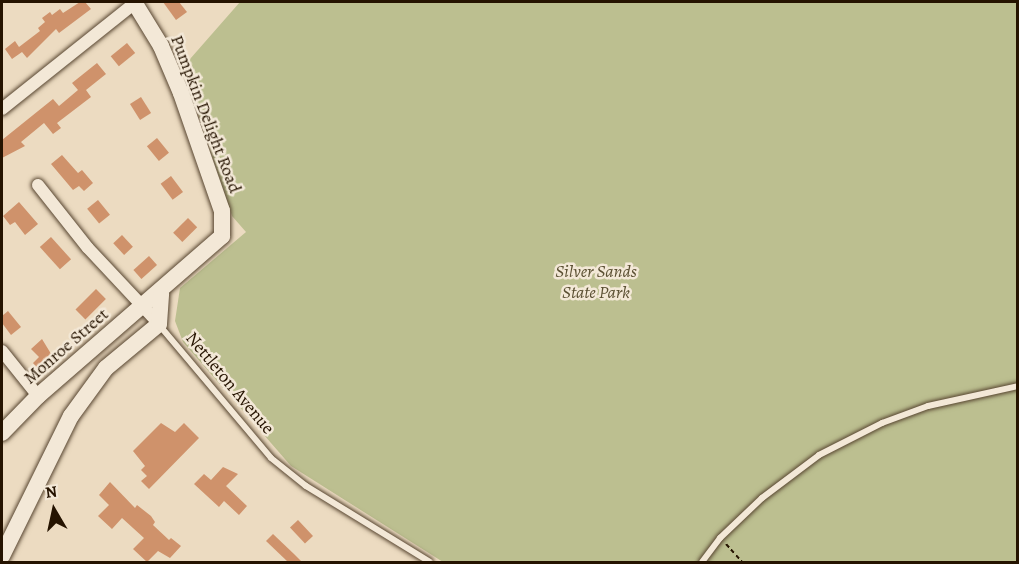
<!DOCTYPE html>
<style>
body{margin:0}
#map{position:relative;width:1019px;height:564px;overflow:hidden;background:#ecdbc1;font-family:Alegreya,serif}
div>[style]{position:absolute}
.green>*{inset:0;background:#bcbf90}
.building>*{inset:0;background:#cf926b;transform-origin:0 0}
.path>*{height:2px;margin-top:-1px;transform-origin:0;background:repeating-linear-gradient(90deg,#251300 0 4.5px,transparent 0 7.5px)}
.roads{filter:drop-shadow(0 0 2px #574530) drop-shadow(0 0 2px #574530)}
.lane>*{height:6px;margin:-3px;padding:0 3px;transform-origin:3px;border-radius:3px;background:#f3e8d7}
.street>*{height:12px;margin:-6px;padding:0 6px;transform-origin:6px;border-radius:6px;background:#f3e8d7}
.secondary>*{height:16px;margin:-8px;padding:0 8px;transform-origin:8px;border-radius:8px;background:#f3e8d7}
span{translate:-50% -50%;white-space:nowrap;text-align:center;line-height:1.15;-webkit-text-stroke:5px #f3e8d7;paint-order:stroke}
.street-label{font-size:18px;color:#251300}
.park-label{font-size:18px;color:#5a4f32;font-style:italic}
.frame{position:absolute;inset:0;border:3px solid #251300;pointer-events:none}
.north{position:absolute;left:24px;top:480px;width:60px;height:60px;-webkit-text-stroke:4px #f3e8d7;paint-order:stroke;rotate:351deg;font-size:16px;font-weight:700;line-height:24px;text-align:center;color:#251300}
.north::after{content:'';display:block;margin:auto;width:21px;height:27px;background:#251300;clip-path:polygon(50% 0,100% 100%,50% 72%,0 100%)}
</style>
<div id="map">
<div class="green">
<i style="clip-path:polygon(240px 2px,1017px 2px,1017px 562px,443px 562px,291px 466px,183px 342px,175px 321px,180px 288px,246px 232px,232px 216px,183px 67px)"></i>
</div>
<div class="building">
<i style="clip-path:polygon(80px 2px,85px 2px,91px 9px,59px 33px,56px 29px,27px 58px,22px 52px,12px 59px,5px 49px,15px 41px,19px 47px,40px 31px,38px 28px,45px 22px,42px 18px,50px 12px,52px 15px,60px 9px,63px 13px)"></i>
<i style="clip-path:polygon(163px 2px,179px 2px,187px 12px,176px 20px)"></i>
<i style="left:127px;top:43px;width:13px;height:21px;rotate:51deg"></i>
<i style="clip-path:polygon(97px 63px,106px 74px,86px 90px,91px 97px,57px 123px,61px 128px,53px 134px,44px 123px,21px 142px,25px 146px,2px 158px,2px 140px,53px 99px,59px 106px,78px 90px,72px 83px)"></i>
<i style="left:141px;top:97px;width:19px;height:13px;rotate:58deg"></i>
<i style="left:157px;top:138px;width:19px;height:13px;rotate:51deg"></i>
<i style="clip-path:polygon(62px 155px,78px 173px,82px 170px,93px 183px,84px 191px,79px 186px,73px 190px,51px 164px)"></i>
<i style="left:171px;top:176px;width:20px;height:13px;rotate:53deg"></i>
<i style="left:98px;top:200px;width:19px;height:14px;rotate:51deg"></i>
<i style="clip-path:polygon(19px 202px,38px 224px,25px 235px,15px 222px,10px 225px,3px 216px)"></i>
<i style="left:188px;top:218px;width:13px;height:21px;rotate:45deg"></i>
<i style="left:122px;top:235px;width:16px;height:12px;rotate:47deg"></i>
<i style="left:51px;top:237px;width:30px;height:15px;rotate:48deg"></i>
<i style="left:149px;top:256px;width:12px;height:21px;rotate:48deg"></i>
<i style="left:96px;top:289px;width:14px;height:29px;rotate:45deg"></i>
<i style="clip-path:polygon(8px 311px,21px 327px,11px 335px,2px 323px,2px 316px)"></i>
<i style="clip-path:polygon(42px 339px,56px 362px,42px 374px,33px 363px,39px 357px,31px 349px)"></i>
<i style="clip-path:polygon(161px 423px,175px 432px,184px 423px,199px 438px,149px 489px,141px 481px,147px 476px,141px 470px,145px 466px,133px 451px)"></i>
<i style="clip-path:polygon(223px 467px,238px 474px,226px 486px,247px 506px,239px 515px,224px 501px,219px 507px,194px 484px,204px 474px,211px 480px)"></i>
<i style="clip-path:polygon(110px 482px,135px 508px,137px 505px,151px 516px,155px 522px,153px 525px,169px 540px,171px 538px,181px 546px,170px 558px,158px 551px,147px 562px,133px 549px,144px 538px,122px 518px,112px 529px,98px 516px,109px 505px,99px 495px)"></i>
<i style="left:298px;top:520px;width:22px;height:11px;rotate:47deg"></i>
<i style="clip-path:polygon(273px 534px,294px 554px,302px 562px,288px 562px,266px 541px)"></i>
</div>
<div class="path">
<i style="left:726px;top:544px;width:24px;rotate:48deg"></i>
</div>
<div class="roads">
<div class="lane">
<i style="left:160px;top:326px;width:172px;rotate:49.9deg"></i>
<i style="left:271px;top:458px;width:45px;rotate:38.7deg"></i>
<i style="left:306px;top:486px;width:145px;rotate:31.5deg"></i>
<i style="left:702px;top:562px;width:30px;rotate:-53deg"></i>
<i style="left:720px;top:538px;width:58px;rotate:-43.6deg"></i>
<i style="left:762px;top:498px;width:71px;rotate:-37deg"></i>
<i style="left:819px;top:455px;width:71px;rotate:-26.9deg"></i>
<i style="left:882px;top:423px;width:49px;rotate:-20.3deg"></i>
<i style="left:928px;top:406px;width:92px;rotate:-12.5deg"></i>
</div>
<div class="street">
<i style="left:2px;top:109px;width:170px;rotate:-38.6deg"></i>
<i style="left:38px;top:185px;width:80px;rotate:51.6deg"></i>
<i style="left:88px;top:248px;width:104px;rotate:46.9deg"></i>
<i style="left:2px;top:351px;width:58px;rotate:51.3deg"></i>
</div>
<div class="secondary">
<i style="left:2px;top:433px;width:52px;rotate:-45.8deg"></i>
<i style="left:38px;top:396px;width:244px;rotate:-41deg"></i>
<i style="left:222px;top:236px;width:25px;rotate:-90deg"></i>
<i style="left:222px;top:211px;width:125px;rotate:-109.2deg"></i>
<i style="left:181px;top:93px;width:51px;rotate:-113.1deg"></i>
<i style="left:161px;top:46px;width:52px;rotate:-121.5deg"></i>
<i style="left:2px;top:556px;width:156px;rotate:-63.8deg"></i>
<i style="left:71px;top:416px;width:59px;rotate:-53.9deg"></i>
<i style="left:106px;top:368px;width:69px;rotate:-39.7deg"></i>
<i style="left:159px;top:324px;width:31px;rotate:-86deg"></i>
</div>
</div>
<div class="street-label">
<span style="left:206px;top:114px;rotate:69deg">Pumpkin Delight Road</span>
<span style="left:66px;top:346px;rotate:-41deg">Monroe Street</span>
<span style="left:230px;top:383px;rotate:50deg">Nettleton Avenue</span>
</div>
<div class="park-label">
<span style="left:596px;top:282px">Silver Sands<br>State Park</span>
</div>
<div class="frame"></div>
<div class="north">N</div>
</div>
